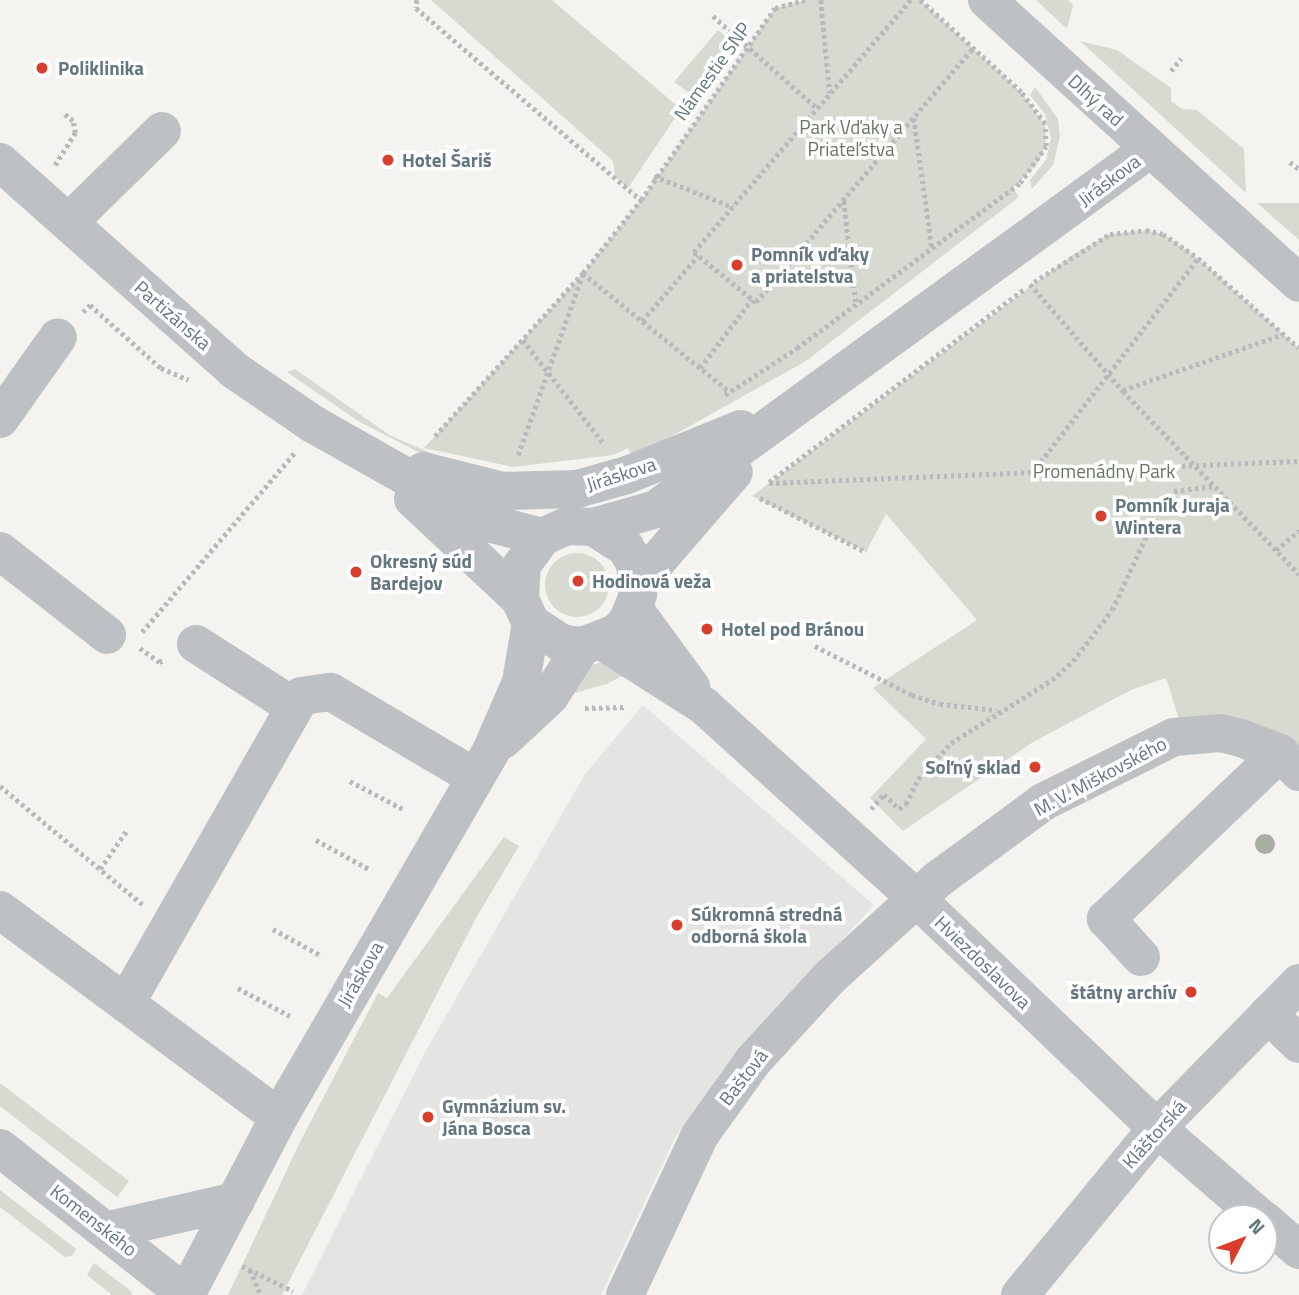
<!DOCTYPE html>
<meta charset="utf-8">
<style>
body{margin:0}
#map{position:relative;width:1299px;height:1295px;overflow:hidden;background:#f4f3f0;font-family:"Titillium Web",sans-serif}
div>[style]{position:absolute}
.built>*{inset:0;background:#e4e5e3}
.green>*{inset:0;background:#d6dad1}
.round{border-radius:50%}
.path>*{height:4.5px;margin-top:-2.25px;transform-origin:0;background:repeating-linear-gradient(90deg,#b7babc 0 3.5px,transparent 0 7px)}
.minor>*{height:38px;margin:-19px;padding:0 19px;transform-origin:19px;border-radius:19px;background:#bdc1c4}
.trees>*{width:20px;height:20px;margin:-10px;border-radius:50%;background:#a8aea2}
.dots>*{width:19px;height:19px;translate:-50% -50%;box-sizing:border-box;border:4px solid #fff;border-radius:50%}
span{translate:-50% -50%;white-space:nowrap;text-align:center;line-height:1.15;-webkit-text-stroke:7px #fff;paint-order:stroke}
.poi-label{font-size:19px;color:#64767f;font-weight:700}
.left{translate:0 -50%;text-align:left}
.right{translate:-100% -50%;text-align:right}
.street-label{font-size:19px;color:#64767f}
.park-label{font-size:19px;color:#697663}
.north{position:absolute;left:1208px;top:1204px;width:70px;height:70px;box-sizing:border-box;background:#fff;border:2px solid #c1c8cc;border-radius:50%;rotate:48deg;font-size:19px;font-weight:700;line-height:28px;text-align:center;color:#64767f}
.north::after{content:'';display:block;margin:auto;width:24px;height:32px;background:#d73f2c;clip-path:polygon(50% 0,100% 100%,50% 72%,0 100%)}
</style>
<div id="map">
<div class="built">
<i style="clip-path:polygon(643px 705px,874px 905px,724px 1069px,674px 1140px,601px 1295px,302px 1295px,425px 1052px,585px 774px)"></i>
</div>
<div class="green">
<i style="clip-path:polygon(431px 0,552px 0,681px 109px,628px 188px,615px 177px,613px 161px)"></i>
<i style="clip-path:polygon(805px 0,920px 0,1021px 92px,1045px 124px,1046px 146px,1037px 164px,1013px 188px,1019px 197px,806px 361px,633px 458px,628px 448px,613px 455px,513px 467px,424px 448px,583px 273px,641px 200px,775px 8px)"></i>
<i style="clip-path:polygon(1036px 0,1068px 0,1073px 5px,1067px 29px)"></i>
<i style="clip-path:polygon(718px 30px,730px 41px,694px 96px,674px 82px)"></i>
<i style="clip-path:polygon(1080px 41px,1117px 50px,1171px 88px,1171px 101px,1182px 109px,1197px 110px,1244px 149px,1246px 193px)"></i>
<i style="clip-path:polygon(1035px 87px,1058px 119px,1060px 136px,1053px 165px,1032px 189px,1030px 180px,1046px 160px,1051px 138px,1045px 114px,1030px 95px)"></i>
<i style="clip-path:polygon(1257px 203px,1299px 203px,1299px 240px)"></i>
<i style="clip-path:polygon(1146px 230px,1163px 234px,1198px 258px,1299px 348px,1299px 772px,1184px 735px,1166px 678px,1131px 690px,1033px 742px,903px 831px,870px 798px,926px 739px,873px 688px,977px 620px,886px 514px,866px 552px,752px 496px,1074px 254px,1110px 234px)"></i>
<i style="clip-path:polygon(295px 369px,391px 436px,440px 457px,447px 467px,358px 421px,287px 372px)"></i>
<i class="round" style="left:545px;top:553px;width:64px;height:64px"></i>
<i style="clip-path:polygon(601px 662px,629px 672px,607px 684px,574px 693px,590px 666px)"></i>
<i style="clip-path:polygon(504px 837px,519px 846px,476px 918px,282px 1295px,228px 1295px,300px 1142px,378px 993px,387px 998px)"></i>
<i style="clip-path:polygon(0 1083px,129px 1181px,117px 1197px,0 1106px)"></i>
<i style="clip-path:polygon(0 1190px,76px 1249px,72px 1256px,65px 1257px,0 1207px)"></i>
<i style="clip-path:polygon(94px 1263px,131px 1291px,132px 1295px,112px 1295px,87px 1275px)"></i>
</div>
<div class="path">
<i style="left:417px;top:0;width:8px;rotate:97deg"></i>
<i style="left:416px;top:8px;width:296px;rotate:40.5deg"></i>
<i style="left:821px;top:0;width:94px;rotate:84.5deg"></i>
<i style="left:911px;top:0;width:333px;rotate:130.7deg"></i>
<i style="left:694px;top:252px;width:80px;rotate:38.9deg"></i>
<i style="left:756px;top:302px;width:334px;rotate:-49.5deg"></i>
<i style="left:713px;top:16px;width:139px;rotate:41.5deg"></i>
<i style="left:1171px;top:71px;width:16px;rotate:-52deg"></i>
<i style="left:914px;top:118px;width:130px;rotate:82.1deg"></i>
<i style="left:1290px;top:162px;width:11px;rotate:38deg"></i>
<i style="left:55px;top:165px;width:38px;rotate:-58deg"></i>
<i style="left:75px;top:133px;width:12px;rotate:-99deg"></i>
<i style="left:73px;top:121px;width:11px;rotate:-142deg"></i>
<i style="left:654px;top:176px;width:85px;rotate:21.4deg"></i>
<i style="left:844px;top:201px;width:104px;rotate:83.4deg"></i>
<i style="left:1034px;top:282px;width:90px;rotate:-32.3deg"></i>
<i style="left:1110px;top:234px;width:36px;rotate:-6deg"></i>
<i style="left:1146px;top:230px;width:17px;rotate:13deg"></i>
<i style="left:1163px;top:234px;width:42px;rotate:34.4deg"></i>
<i style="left:1198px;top:258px;width:135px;rotate:41.7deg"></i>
<i style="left:1030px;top:284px;width:142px;rotate:49deg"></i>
<i style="left:1123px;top:391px;width:254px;rotate:46.1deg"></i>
<i style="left:83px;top:312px;width:10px;rotate:-45deg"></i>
<i style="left:90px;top:305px;width:95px;rotate:41.6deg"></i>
<i style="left:161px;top:368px;width:30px;rotate:23deg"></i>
<i style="left:642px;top:321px;width:86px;rotate:-49.3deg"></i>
<i style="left:523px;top:340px;width:132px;rotate:52.1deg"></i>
<i style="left:700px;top:368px;width:86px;rotate:-53deg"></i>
<i style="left:1123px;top:390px;width:170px;rotate:-19.2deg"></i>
<i style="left:725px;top:395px;width:86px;rotate:-33.1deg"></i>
<i style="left:797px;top:348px;width:277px;rotate:-36.5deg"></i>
<i style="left:1020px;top:183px;width:45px;rotate:-54.9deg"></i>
<i style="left:1046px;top:146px;width:22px;rotate:-93deg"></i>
<i style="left:1045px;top:124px;width:40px;rotate:-127deg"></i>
<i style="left:1021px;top:92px;width:137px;rotate:-137.7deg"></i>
<i style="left:435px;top:436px;width:220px;rotate:-47.8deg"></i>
<i style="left:583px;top:273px;width:189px;rotate:39deg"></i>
<i style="left:518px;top:455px;width:193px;rotate:-70.3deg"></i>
<i style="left:583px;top:273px;width:93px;rotate:-51.5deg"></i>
<i style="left:641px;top:200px;width:234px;rotate:-55.1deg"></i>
<i style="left:775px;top:8px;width:31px;rotate:-15deg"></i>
<i style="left:1032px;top:473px;width:272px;rotate:-52.3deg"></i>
<i style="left:769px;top:482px;width:320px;rotate:-37.1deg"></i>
<i style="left:769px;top:483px;width:530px;rotate:-2.38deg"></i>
<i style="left:760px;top:498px;width:119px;rotate:27deg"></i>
<i style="left:1276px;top:550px;width:30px;rotate:-40deg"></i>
<i style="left:142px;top:632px;width:236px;rotate:-49.6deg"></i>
<i style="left:815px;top:646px;width:109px;rotate:26.8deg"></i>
<i style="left:912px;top:695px;width:29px;rotate:18deg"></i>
<i style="left:940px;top:704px;width:57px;rotate:6deg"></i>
<i style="left:140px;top:648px;width:24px;rotate:36deg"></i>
<i style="left:159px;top:662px;width:5px;rotate:-22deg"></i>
<i style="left:585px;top:708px;width:41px;rotate:-1.4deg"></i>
<i style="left:350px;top:781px;width:62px;rotate:27.8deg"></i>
<i style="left:0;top:786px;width:185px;rotate:39.7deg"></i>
<i style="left:871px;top:809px;width:20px;rotate:-49deg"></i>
<i style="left:884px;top:794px;width:21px;rotate:45deg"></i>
<i style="left:899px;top:809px;width:9px;rotate:-36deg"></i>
<i style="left:906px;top:804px;width:28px;rotate:-64deg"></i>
<i style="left:918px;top:779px;width:49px;rotate:-47.5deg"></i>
<i style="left:951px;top:743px;width:119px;rotate:-32deg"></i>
<i style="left:1052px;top:680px;width:28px;rotate:-42deg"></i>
<i style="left:1073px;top:661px;width:64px;rotate:-52.6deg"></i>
<i style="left:1112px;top:610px;width:121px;rotate:-65.1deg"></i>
<i style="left:1163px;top:500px;width:14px;rotate:-39deg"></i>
<i style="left:1174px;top:491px;width:40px;rotate:-7.1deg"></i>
<i style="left:316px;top:840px;width:60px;rotate:28.7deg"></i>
<i style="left:100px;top:869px;width:47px;rotate:-55.3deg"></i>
<i style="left:273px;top:929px;width:56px;rotate:28.9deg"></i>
<i style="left:238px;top:988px;width:59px;rotate:28.3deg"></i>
<i style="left:242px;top:1266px;width:57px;rotate:26.1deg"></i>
<i style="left:250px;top:1270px;width:27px;rotate:66deg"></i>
</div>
<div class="minor">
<i style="left:987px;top:0;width:421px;rotate:42.2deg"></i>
<i style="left:0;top:162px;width:313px;rotate:41.6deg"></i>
<i style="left:234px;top:370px;width:96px;rotate:34.4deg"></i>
<i style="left:313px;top:424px;width:201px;rotate:29.5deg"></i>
<i style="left:488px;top:523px;width:56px;rotate:14.5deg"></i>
<i style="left:69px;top:222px;width:130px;rotate:-44.4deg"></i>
<i style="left:0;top:419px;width:100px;rotate:-54.7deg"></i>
<i style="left:423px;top:471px;width:82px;rotate:14deg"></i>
<i style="left:503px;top:491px;width:74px;rotate:-1.5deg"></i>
<i style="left:577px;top:489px;width:52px;rotate:-15.6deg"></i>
<i style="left:627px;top:475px;width:123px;rotate:-22deg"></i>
<i style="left:413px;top:499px;width:146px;rotate:43.1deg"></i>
<i style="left:593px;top:527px;width:38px;rotate:32deg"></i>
<i style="left:625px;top:547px;width:19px;rotate:58deg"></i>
<i style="left:635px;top:563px;width:32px;rotate:85deg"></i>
<i style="left:638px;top:595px;width:29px;rotate:112deg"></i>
<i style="left:627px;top:622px;width:16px;rotate:135deg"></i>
<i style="left:616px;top:633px;width:36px;rotate:159deg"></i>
<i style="left:582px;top:646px;width:19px;rotate:-174deg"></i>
<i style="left:563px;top:644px;width:38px;rotate:-147deg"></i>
<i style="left:531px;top:623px;width:26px;rotate:-115deg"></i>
<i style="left:520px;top:599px;width:34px;rotate:-87deg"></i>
<i style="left:522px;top:565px;width:34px;rotate:-54deg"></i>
<i style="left:542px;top:537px;width:27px;rotate:-24deg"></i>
<i style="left:567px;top:526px;width:26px;rotate:2deg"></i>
<i style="left:593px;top:527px;width:66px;rotate:-15.9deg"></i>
<i style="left:656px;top:509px;width:611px;rotate:-36.08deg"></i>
<i style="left:0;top:551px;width:136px;rotate:38.1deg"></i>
<i style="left:639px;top:582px;width:145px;rotate:-49.2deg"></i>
<i style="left:634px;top:609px;width:97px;rotate:53.8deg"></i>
<i style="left:602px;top:641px;width:121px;rotate:32.5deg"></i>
<i style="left:704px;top:706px;width:285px;rotate:42.2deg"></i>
<i style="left:915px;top:897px;width:335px;rotate:43.7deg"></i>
<i style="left:1157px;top:1128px;width:138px;rotate:40.9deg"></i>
<i style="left:196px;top:644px;width:115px;rotate:32.6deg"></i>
<i style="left:503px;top:740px;width:64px;rotate:-43.1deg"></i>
<i style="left:550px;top:696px;width:59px;rotate:-57.4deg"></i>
<i style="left:0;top:910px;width:347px;rotate:36.6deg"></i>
<i style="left:1141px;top:957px;width:52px;rotate:-132.6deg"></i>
<i style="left:1106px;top:919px;width:240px;rotate:-43.7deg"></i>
<i style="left:126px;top:1003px;width:353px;rotate:-60.3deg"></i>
<i style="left:301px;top:696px;width:30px;rotate:-8deg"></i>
<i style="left:331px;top:692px;width:167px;rotate:30.6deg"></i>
<i style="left:1268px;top:1014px;width:43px;rotate:44.1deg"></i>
<i style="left:0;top:1148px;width:238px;rotate:38.2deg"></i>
<i style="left:1264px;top:1220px;width:46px;rotate:40.6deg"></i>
<i style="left:109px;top:1230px;width:130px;rotate:-12.9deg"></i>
<i style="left:186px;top:1295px;width:201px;rotate:-62.4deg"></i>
<i style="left:279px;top:1117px;width:423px;rotate:-59.9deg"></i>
<i style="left:491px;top:751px;width:75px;rotate:-66.5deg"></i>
<i style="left:521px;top:682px;width:60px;rotate:-80.4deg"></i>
<i style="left:625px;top:1295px;width:177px;rotate:-64.9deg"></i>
<i style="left:700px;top:1135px;width:91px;rotate:-54.4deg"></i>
<i style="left:753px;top:1061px;width:113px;rotate:-47.5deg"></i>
<i style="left:829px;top:978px;width:146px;rotate:-42.2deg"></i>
<i style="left:937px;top:880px;width:132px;rotate:-36.3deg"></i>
<i style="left:1043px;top:802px;width:146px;rotate:-26.4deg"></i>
<i style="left:1174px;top:737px;width:46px;rotate:-5deg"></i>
<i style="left:1220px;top:733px;width:22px;rotate:13deg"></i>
<i style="left:1241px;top:738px;width:42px;rotate:21deg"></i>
<i style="left:1280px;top:753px;width:27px;rotate:45deg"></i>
<i style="left:1020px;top:1295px;width:216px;rotate:-50.6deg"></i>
<i style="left:1157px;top:1128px;width:203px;rotate:-45.6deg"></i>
</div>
<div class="trees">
<i style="left:1265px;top:844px"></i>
</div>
<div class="dots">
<i style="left:42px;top:68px;background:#d73f2c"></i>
<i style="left:388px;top:160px;background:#d73f2c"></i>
<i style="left:737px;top:265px;background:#d73f2c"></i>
<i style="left:1101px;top:516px;background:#d73f2c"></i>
<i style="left:356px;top:572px;background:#d73f2c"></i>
<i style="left:578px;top:581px;background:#d73f2c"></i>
<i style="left:707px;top:629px;background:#d73f2c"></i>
<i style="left:1035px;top:767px;background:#d73f2c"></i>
<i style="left:677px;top:925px;background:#d73f2c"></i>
<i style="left:1191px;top:992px;background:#d73f2c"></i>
<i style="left:428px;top:1117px;background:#d73f2c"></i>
</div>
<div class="poi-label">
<span class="left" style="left:58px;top:68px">Poliklinika</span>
<span class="left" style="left:402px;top:160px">Hotel Šariš</span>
<span class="left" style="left:751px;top:265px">Pomník vďaky<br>a priatelstva</span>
<span class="left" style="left:1115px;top:516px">Pomník Juraja<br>Wintera</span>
<span class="left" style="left:370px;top:572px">Okresný súd<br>Bardejov</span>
<span class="left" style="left:592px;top:581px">Hodinová veža</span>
<span class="left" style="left:721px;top:629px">Hotel pod Bránou</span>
<span class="right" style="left:1021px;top:767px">Soľný sklad</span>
<span class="left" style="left:691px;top:925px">Súkromná stredná<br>odborná škola</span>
<span class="right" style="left:1177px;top:992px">štátny archív</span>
<span class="left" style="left:442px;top:1117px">Gymnázium sv.<br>Jána Bosca</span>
</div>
<div class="street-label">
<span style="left:712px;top:71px;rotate:-54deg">Námestie SNP</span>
<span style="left:1096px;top:100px;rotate:42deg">Dlhý rad</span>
<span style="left:1109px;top:180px;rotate:-37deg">Jiráskova</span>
<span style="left:173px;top:315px;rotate:41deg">Partizánska</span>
<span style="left:621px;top:474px;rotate:-18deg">Jiráskova</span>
<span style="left:1100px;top:776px;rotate:-28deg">M. V. Miškovského</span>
<span style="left:983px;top:962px;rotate:44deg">Hviezdoslavova</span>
<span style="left:360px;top:974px;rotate:-60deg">Jiráskova</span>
<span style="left:743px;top:1077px;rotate:-52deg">Baštová</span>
<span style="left:1154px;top:1134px;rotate:-48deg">Kláštorská</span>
<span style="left:94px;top:1220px;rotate:38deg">Komenského</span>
</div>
<div class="park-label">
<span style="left:851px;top:138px">Park Vďaky a<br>Priateľstva</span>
<span style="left:1104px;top:471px">Promenádny Park</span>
</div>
<div class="north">N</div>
</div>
